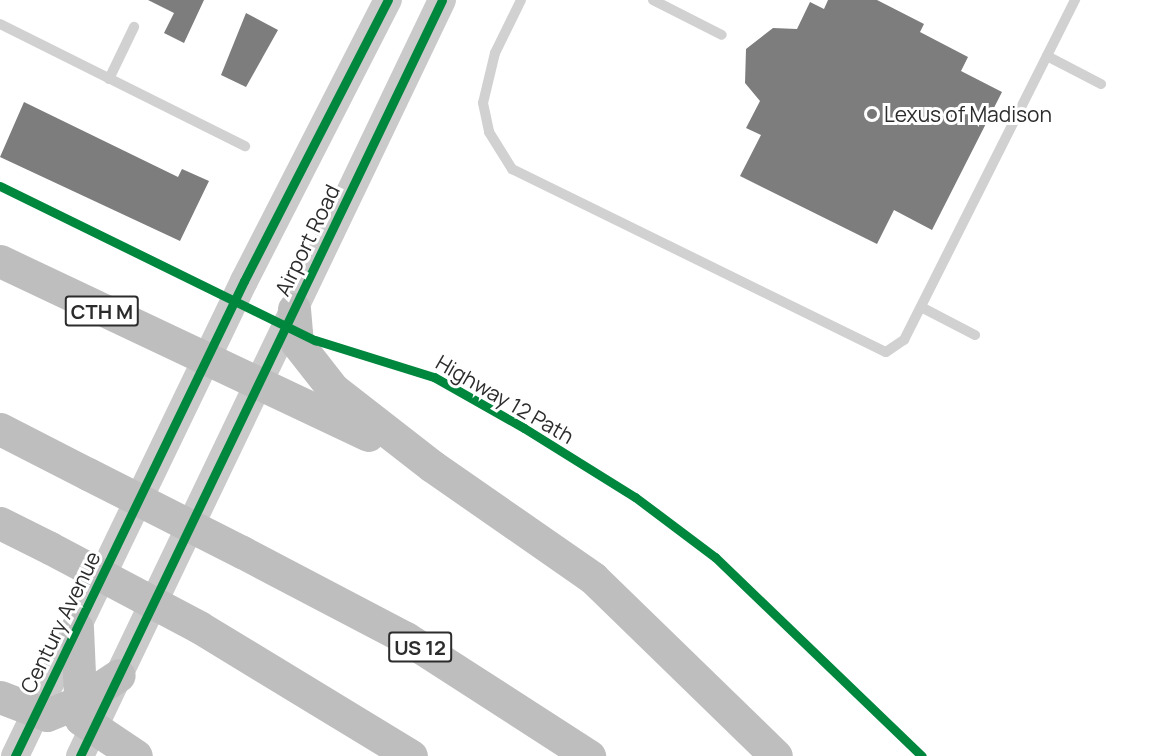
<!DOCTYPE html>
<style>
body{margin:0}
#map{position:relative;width:1153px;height:756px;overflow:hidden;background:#fff;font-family:Manrope,sans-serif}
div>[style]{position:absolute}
.building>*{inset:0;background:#7d7d7d}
.lane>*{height:10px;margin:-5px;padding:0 5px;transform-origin:5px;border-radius:5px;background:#d1d1d1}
.secondary>*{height:28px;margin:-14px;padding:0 14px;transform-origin:14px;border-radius:14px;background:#cacaca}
.highway>*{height:33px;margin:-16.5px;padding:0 16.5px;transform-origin:16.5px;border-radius:16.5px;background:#bebebe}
.highway-bridge>*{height:33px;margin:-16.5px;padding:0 16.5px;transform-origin:16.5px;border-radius:16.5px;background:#bebebe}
.cycleway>*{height:9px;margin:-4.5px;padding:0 4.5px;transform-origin:4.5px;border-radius:4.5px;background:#00873e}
.dots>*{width:16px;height:16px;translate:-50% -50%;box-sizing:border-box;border:3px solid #fff;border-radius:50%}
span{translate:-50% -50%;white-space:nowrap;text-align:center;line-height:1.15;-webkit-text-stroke:6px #fff;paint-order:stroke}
.shield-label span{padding:2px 4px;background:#fff;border:2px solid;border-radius:4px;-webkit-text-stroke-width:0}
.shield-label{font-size:20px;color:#2c2c2c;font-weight:700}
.poi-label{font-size:21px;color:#2c2c2c}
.left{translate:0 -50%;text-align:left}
.street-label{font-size:21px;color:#2c2c2c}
</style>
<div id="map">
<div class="building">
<i style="clip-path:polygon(148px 0,204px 0,184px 43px,164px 33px,174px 13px)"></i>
<i style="clip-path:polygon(828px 0,877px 0,924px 24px,920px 32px,968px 57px,961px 71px,1002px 92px,932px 230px,894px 210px,877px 244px,740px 176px,761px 135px,746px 128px,760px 101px,745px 83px,746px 49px,773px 28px,797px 29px,810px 2px,824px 9px)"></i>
<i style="clip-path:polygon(246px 13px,278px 30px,246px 87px,221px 75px)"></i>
<i style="clip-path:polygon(24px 102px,178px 177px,182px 169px,209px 181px,180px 241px,0 157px)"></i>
</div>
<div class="lane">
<i style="left:521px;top:0;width:59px;rotate:116.1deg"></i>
<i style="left:495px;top:53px;width:51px;rotate:103.5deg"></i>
<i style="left:483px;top:103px;width:30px;rotate:78deg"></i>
<i style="left:489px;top:132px;width:44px;rotate:58.1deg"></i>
<i style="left:512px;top:169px;width:416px;rotate:26.1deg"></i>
<i style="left:886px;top:352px;width:22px;rotate:-34deg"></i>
<i style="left:904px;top:340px;width:381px;rotate:-63.3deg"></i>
<i style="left:653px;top:0;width:77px;rotate:26.9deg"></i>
<i style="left:0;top:24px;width:274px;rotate:26.5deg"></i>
<i style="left:1047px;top:56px;width:61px;rotate:27.4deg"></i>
<i style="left:109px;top:79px;width:58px;rotate:-64.3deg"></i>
<i style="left:921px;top:307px;width:61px;rotate:27.4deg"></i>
</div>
<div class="secondary">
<i style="left:15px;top:756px;width:527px;rotate:-64.26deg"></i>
<i style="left:244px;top:281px;width:316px;rotate:-62.9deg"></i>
<i style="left:80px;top:756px;width:838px;rotate:-64.41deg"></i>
</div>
<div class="highway">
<i style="left:0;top:261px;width:407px;rotate:25.3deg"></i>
<i style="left:294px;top:309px;width:34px;rotate:85deg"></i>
<i style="left:297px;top:343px;width:58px;rotate:52deg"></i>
<i style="left:333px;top:389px;width:125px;rotate:37.9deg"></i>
<i style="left:432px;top:466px;width:196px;rotate:34.8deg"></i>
<i style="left:593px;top:578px;width:255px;rotate:44.2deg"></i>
<i style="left:0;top:429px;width:99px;rotate:27.1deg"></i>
<i style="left:0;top:523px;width:56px;rotate:26.6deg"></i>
<i style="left:242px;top:552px;width:185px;rotate:27.7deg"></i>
<i style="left:406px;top:638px;width:218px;rotate:32.8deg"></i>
<i style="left:199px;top:627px;width:248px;rotate:31.3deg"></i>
<i style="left:77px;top:628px;width:91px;rotate:87.5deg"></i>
<i style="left:81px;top:719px;width:66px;rotate:33.9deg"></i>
<i style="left:0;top:697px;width:50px;rotate:21deg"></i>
<i style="left:47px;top:715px;width:32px;rotate:-22deg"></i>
<i style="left:77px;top:703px;width:50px;rotate:-33.7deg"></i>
</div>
<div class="highway-bridge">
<i style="left:88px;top:474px;width:173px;rotate:26.9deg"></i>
<i style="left:50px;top:548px;width:169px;rotate:27.9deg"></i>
</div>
<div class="cycleway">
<i style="left:0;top:186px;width:351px;rotate:26.1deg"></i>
<i style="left:315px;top:340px;width:125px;rotate:17.3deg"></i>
<i style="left:434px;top:377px;width:103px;rotate:29.5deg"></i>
<i style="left:524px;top:428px;width:131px;rotate:31.9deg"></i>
<i style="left:635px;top:497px;width:100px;rotate:36.9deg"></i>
<i style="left:715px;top:557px;width:287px;rotate:43.9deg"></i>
<i style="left:15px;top:756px;width:527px;rotate:-64.26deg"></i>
<i style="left:244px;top:281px;width:316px;rotate:-62.9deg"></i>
<i style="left:80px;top:756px;width:838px;rotate:-64.41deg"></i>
</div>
<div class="dots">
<i style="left:872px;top:114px;background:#767676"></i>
</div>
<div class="shield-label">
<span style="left:102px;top:311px">CTH M</span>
<span style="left:420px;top:647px">US 12</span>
</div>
<div class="poi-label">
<span class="left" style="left:884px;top:114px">Lexus of Madison</span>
</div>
<div class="street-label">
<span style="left:307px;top:240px;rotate:-64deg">Airport Road</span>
<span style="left:505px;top:399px;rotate:30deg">Highway 12 Path</span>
<span style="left:60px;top:622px;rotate:-64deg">Century Avenue</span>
</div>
</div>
